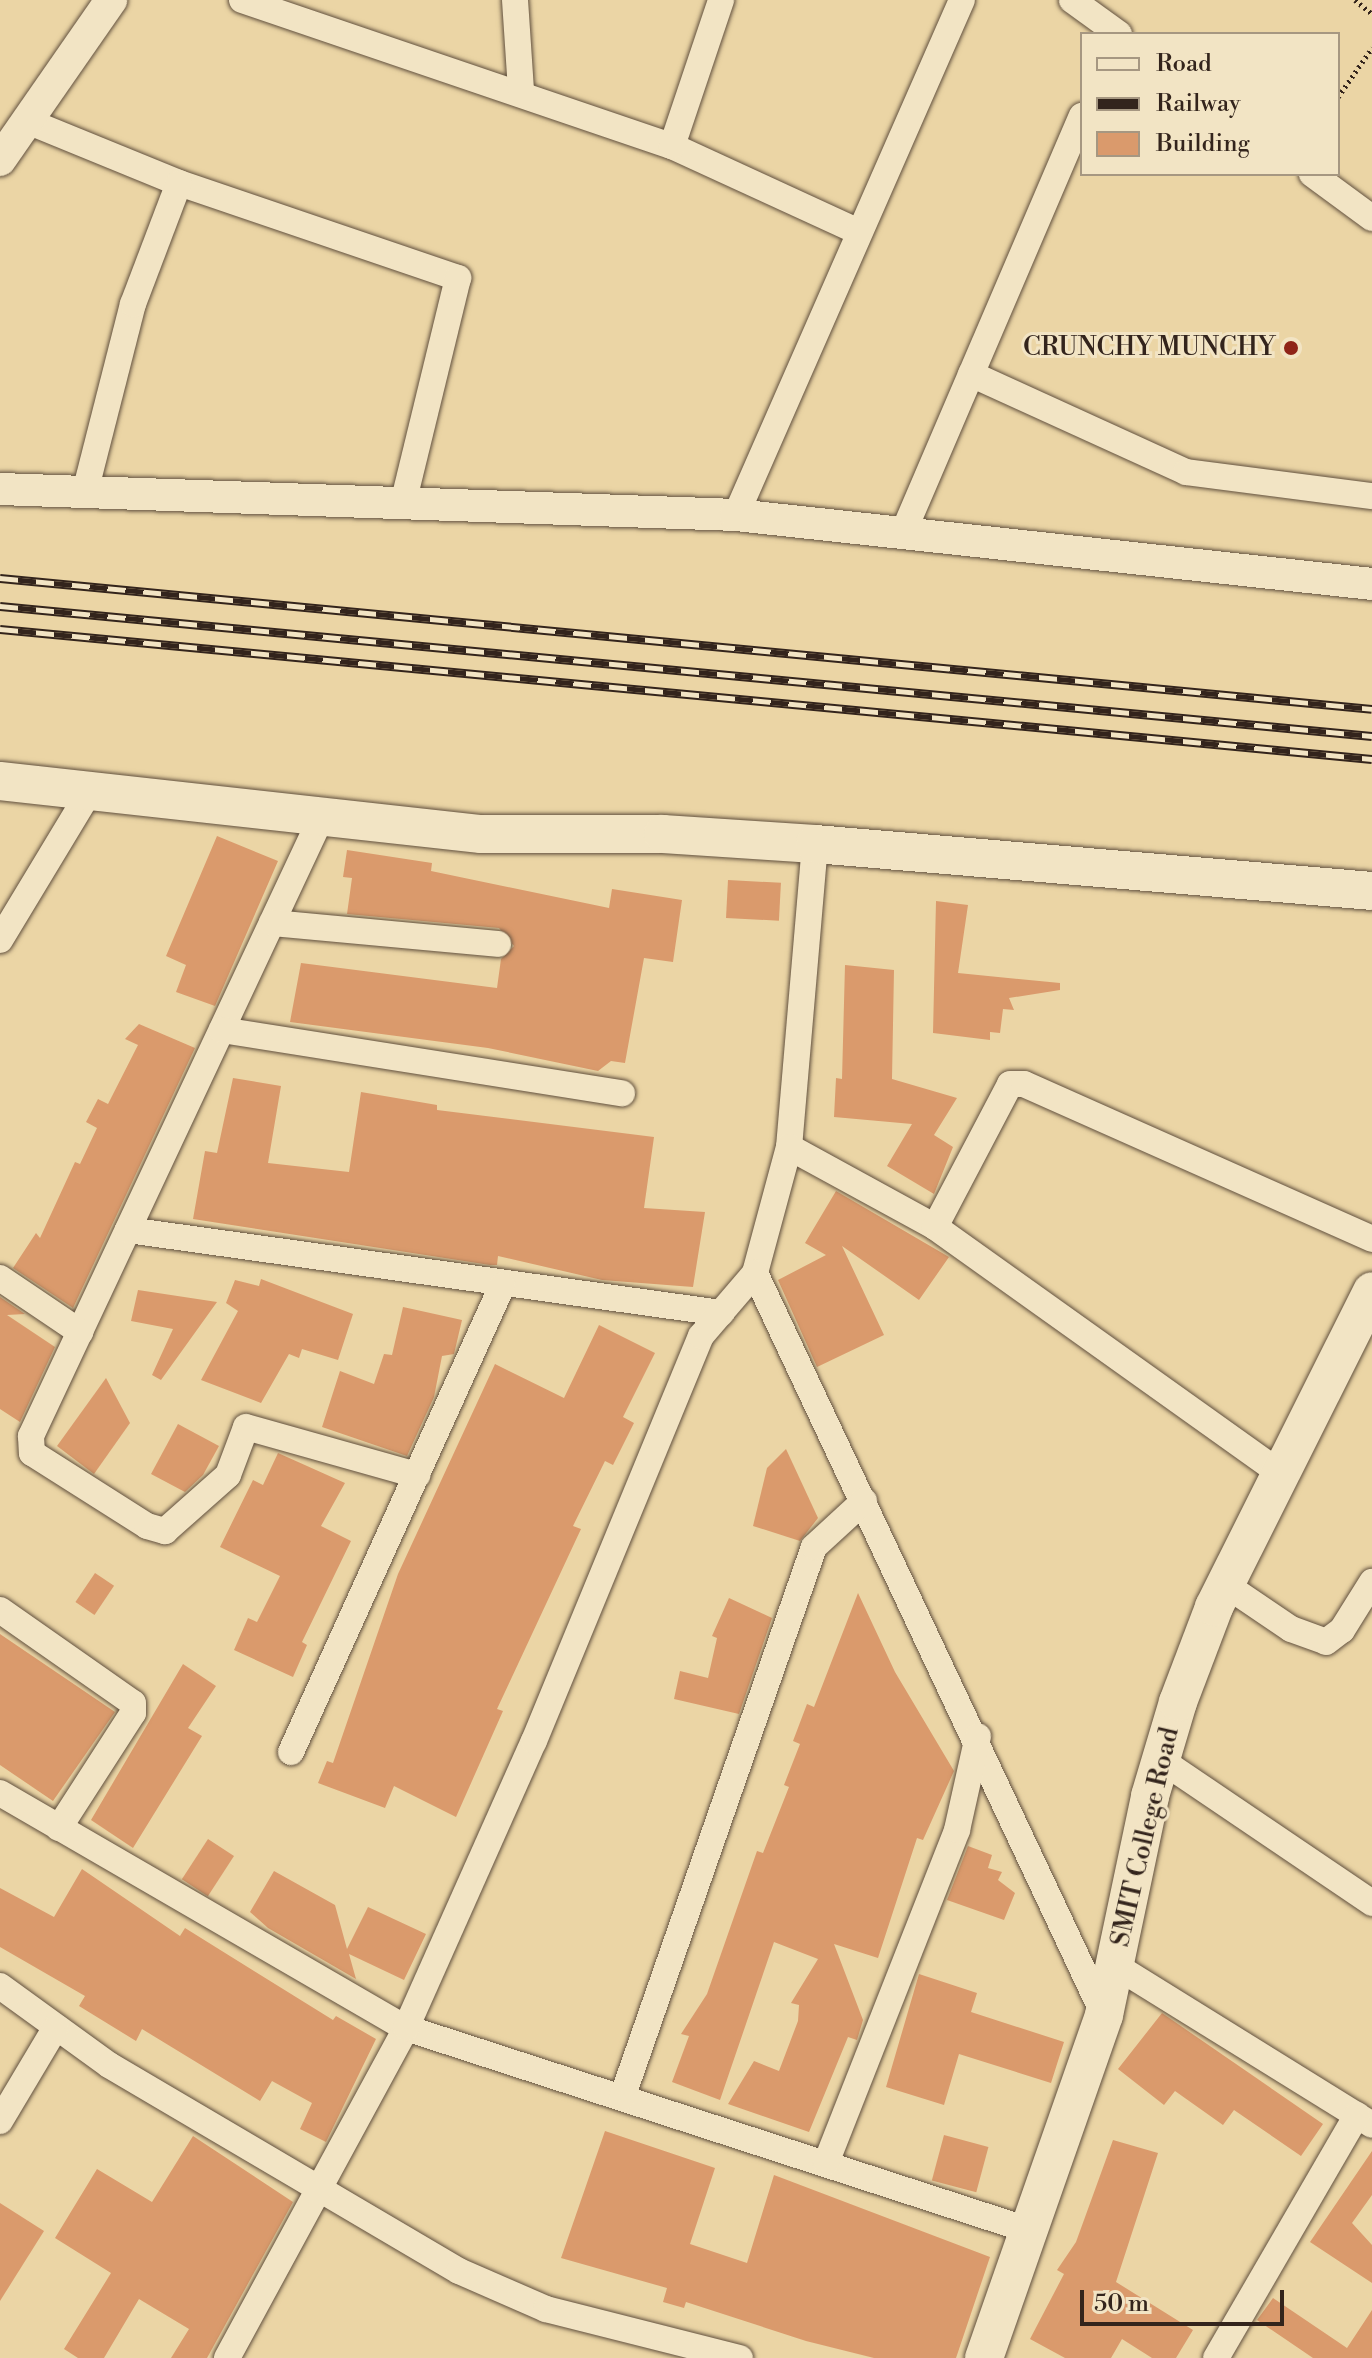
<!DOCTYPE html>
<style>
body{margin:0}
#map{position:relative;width:1372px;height:2358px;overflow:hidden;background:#ebd5a5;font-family:"Libre Bodoni",serif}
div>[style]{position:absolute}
.building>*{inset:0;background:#da9a6c;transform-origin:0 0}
.path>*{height:5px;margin-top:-2.5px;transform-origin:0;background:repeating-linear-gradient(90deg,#33241c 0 2px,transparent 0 6px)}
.roads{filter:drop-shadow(0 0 2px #61503e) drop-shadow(0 0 2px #61503e)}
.minor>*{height:26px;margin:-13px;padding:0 13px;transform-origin:13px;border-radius:13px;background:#f2e4c4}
.tertiary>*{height:32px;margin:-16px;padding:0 16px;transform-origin:16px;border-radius:16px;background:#f2e4c4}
.secondary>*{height:38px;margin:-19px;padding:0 19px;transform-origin:19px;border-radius:19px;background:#f2e4c4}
.rail>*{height:9px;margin-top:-4.5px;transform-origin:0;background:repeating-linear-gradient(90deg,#f2e4c4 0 18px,#33241c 0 36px);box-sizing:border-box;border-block:2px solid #33241c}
.dots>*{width:22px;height:22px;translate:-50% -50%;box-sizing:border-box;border:4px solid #f2e4c4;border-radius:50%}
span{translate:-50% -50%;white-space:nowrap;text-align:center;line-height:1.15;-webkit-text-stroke:6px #f2e4c4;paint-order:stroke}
.poi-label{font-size:26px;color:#33241c}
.right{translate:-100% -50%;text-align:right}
.street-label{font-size:26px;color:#33241c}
.legend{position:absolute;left:1080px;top:32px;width:260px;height:144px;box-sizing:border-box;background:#f2e4c4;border:2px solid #a69781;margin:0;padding:10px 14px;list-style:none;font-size:24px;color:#33241c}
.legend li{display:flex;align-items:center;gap:16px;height:40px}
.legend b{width:40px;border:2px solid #a69781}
.scale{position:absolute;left:1080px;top:2290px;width:204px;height:36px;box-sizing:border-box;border:4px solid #33241c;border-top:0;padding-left:10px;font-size:24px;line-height:28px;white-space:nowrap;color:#33241c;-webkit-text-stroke:6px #f2e4c4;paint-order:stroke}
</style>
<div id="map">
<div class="building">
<i style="clip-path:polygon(217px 836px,278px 861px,215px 1006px,176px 992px,186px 965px,166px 956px)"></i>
<i style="clip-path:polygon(347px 850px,432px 863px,431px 871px,609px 908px,612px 889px,682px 900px,673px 962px,644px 958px,625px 1063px,611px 1061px,598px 1071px,488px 1048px,290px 1022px,301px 963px,497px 988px,501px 959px,514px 946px,499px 928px,347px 914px,352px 878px,343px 877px)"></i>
<i style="left:728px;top:880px;width:53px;height:38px;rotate:3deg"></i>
<i style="clip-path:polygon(936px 901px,968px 905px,958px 973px,1060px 983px,1060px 990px,1009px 998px,1014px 1010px,1003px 1009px,1000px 1033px,990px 1032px,990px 1040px,933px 1033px)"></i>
<i style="clip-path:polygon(845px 965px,894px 970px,892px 1079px,957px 1098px,934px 1135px,953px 1147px,934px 1194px,887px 1166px,912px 1124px,834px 1117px,836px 1078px,842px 1079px)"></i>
<i style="clip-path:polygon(139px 1024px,195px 1048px,73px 1308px,13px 1268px,36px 1233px,40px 1238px,75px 1162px,80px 1164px,97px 1128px,86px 1122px,98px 1099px,108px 1104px,138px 1045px,125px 1039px)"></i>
<i style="clip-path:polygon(233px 1078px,281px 1086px,268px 1163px,349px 1172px,361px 1092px,437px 1105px,437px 1110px,654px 1137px,644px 1208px,705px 1212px,693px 1287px,602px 1280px,498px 1256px,497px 1265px,490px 1265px,193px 1219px,205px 1151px,217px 1153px)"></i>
<i style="clip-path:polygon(836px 1191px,949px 1257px,919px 1300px,842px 1246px,884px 1335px,817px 1367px,778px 1280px,826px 1255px,805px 1243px)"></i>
<i style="clip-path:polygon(261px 1279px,353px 1314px,338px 1360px,302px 1349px,299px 1358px,289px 1354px,261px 1403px,201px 1380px,238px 1311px,226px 1303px,235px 1280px,259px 1286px)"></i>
<i style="clip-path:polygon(138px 1290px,217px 1302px,161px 1380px,152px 1375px,173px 1329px,131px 1321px)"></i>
<i style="clip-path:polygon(0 1297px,25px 1314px,7px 1315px,55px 1347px,20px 1422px,0 1409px)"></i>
<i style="clip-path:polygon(403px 1307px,462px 1320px,454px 1354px,442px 1356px,434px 1397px,407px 1456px,322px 1427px,340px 1371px,374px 1384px,384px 1354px,392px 1355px)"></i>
<i style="clip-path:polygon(599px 1325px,655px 1353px,623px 1417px,634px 1423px,613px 1465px,605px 1461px,573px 1526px,581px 1529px,497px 1709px,503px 1711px,456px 1817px,394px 1786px,385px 1808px,318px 1783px,327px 1761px,333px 1763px,398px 1574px,495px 1364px,564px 1398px)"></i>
<i style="clip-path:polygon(106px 1378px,130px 1423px,94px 1474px,57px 1446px)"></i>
<i style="clip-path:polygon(178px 1424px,219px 1446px,203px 1475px,185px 1492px,151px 1474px)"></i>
<i style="clip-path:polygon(786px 1449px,818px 1518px,800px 1541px,753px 1526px,767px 1468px)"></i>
<i style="clip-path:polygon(278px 1453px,345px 1483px,321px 1526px,351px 1541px,302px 1642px,307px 1645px,293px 1677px,234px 1650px,248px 1618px,257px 1622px,280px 1576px,220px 1547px,253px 1480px,263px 1485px)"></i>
<i style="left:95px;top:1573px;width:23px;height:35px;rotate:34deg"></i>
<i style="clip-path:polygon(858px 1593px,895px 1672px,954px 1771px,923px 1840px,917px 1838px,878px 1958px,834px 1944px,863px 2020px,857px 2040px,848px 2037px,809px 2132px,728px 2104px,754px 2061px,779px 2071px,798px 2021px,799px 2005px,791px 2003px,818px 1959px,774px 1942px,720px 2100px,672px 2082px,689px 2036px,681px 2034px,707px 1994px,757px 1851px,763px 1853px,789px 1787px,784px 1785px,800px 1744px,793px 1741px,807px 1704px,814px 1707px)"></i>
<i style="clip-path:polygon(729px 1598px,772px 1618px,739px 1714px,674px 1699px,680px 1671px,708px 1678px,717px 1638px,712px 1636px)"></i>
<i style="clip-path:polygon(0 1634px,115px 1712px,53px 1801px,0 1765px)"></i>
<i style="clip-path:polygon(183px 1664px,216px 1686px,188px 1728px,202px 1736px,133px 1848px,91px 1820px)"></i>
<i style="left:208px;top:1839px;width:31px;height:48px;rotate:33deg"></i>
<i style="clip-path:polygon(968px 1846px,992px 1855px,988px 1868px,1002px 1872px,998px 1880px,1015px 1893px,1004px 1920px,947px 1900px)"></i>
<i style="clip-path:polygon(82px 1869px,180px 1936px,185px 1928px,333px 2020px,336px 2016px,376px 2039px,326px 2142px,300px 2129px,312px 2103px,272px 2081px,260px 2101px,142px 2029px,136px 2041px,79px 2006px,85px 1996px,0 1947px,0 1888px,54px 1917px)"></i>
<i style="clip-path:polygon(274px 1871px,335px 1905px,347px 1949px,368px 1907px,426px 1934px,404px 1980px,349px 1954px,356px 1979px,268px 1928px,250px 1912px)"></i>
<i style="clip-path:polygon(919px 1974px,977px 1993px,971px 2012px,1064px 2042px,1051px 2083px,959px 2054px,944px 2105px,886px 2087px)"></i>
<i style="clip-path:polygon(1162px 2013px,1323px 2124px,1301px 2156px,1234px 2110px,1223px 2125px,1175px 2091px,1164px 2105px,1118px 2069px)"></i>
<i style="clip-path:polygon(605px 2131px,715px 2168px,690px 2244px,747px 2263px,774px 2175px,990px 2257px,956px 2358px,874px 2358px,806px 2341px,686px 2302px,684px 2308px,663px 2302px,667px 2288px,561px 2258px)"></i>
<i style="left:944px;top:2135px;width:46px;height:47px;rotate:15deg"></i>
<i style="clip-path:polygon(193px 2136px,293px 2202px,207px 2358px,171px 2358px,189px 2329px,139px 2299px,104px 2358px,78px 2358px,64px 2349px,111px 2273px,55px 2238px,97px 2169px,152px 2202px)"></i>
<i style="clip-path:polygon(1113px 2140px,1158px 2153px,1116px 2282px,1193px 2330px,1176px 2358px,1152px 2358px,1122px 2339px,1111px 2358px,1065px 2358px,1030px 2339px,1064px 2274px,1057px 2270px,1076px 2242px)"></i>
<i style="clip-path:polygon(1372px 2151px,1372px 2195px,1352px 2223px,1372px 2245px,1372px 2283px,1310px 2242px)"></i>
<i style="clip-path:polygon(0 2203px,44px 2231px,0 2301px)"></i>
<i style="clip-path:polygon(1273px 2298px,1347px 2348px,1372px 2310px,1372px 2358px,1313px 2358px,1257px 2320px)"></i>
</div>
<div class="path">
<i style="left:1355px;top:0;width:22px;rotate:39deg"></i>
<i style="left:1338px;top:97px;width:60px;rotate:-55.2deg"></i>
</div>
<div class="roads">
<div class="minor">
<i style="left:242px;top:0;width:454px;rotate:18.8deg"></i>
<i style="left:672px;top:146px;width:206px;rotate:24.7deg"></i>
<i style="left:515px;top:0;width:91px;rotate:86.2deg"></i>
<i style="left:1072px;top:0;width:58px;rotate:35.9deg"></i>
<i style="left:27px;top:121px;width:164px;rotate:22.2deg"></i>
<i style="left:179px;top:183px;width:295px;rotate:18.8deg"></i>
<i style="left:458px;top:278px;width:232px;rotate:103.7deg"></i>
<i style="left:672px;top:146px;width:154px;rotate:-71.4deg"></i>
<i style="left:1312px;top:174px;width:74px;rotate:36.3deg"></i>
<i style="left:971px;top:374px;width:236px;rotate:24.5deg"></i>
<i style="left:1186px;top:472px;width:188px;rotate:7.4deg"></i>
<i style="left:85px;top:492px;width:194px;rotate:-75.7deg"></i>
<i style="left:133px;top:304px;width:129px;rotate:-69.2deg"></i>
<i style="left:736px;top:515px;width:562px;rotate:-66.31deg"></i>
<i style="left:903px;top:533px;width:454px;rotate:-66.8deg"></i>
<i style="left:321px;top:818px;width:683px;rotate:115.14deg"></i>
<i style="left:31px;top:1436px;width:17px;rotate:87deg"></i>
<i style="left:32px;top:1453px;width:136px;rotate:32.4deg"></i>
<i style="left:147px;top:1526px;width:19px;rotate:16deg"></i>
<i style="left:165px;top:1531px;width:84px;rotate:-41.6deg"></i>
<i style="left:228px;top:1475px;width:51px;rotate:-69.4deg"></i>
<i style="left:246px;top:1427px;width:178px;rotate:15.7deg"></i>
<i style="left:815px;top:844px;width:304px;rotate:94.9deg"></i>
<i style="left:789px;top:1147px;width:131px;rotate:105.1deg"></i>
<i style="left:755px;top:1273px;width:820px;rotate:64.81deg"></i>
<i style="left:272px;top:923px;width:227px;rotate:5.3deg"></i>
<i style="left:0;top:940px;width:170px;rotate:-58.9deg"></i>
<i style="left:222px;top:1030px;width:405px;rotate:9deg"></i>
<i style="left:789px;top:1147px;width:166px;rotate:28.7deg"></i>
<i style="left:935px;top:1227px;width:429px;rotate:35.5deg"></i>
<i style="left:935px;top:1227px;width:161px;rotate:-62.3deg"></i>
<i style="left:1010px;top:1084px;width:14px"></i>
<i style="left:1024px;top:1084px;width:381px;rotate:24deg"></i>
<i style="left:128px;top:1230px;width:599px;rotate:7.97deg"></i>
<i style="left:0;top:1278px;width:97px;rotate:34deg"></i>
<i style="left:1226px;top:1585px;width:78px;rotate:34.1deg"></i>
<i style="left:1291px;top:1629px;width:37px;rotate:20deg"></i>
<i style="left:1326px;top:1642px;width:20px;rotate:-37deg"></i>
<i style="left:1342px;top:1630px;width:57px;rotate:-58deg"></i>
<i style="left:0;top:1610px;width:162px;rotate:35deg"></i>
<i style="left:133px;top:1703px;width:10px;rotate:90deg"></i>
<i style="left:133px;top:1713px;width:137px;rotate:122.8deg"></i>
<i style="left:291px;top:1752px;width:512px;rotate:-65.64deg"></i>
<i style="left:1161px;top:1760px;width:255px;rotate:34.1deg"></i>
<i style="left:0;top:1793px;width:469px;rotate:30.1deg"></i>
<i style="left:406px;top:2028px;width:657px;rotate:17.99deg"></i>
<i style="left:1116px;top:1966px;width:301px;rotate:31.8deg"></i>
<i style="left:0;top:1986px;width:135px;rotate:35.9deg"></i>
<i style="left:109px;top:2065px;width:406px;rotate:30.5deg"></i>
<i style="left:459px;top:2271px;width:95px;rotate:23.6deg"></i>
<i style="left:546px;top:2309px;width:200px;rotate:14.2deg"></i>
<i style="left:622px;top:2098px;width:583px;rotate:-70.79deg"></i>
<i style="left:814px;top:1547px;width:68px;rotate:-42.6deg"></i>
<i style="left:0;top:2121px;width:109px;rotate:-59.2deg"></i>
<i style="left:826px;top:2163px;width:358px;rotate:-68.5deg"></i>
<i style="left:957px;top:1830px;width:96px;rotate:-77.4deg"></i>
<i style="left:227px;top:2358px;width:375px;rotate:-61.5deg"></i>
<i style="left:406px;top:2028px;width:314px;rotate:-66deg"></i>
<i style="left:534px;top:1741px;width:438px;rotate:-67.6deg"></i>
<i style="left:701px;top:1336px;width:83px;rotate:-49.4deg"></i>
<i style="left:1216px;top:2358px;width:281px;rotate:-59.9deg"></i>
</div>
<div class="tertiary">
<i style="left:0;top:160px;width:195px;rotate:-55.2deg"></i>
<i style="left:0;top:489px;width:736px;rotate:2.02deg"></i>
<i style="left:736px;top:515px;width:640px;rotate:6.19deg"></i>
</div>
<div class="secondary">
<i style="left:0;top:781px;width:484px;rotate:6.3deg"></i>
<i style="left:481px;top:834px;width:182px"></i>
<i style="left:663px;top:834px;width:152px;rotate:3.8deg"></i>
<i style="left:815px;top:844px;width:559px;rotate:4.82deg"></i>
<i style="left:984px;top:2358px;width:363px;rotate:-70.7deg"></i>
<i style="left:1104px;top:2015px;width:224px;rotate:-78.1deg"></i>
<i style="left:1150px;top:1796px;width:98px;rotate:-73.4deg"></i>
<i style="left:1178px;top:1702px;width:102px;rotate:-69.2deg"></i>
<i style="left:1214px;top:1607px;width:353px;rotate:-63.4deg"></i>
</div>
</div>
<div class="rail">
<i style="left:0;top:578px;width:1378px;rotate:5.45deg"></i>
<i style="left:0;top:606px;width:1378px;rotate:5.41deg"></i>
<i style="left:0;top:629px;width:1378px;rotate:5.41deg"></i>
</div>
<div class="dots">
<i style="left:1291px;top:348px;background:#8f2418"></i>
</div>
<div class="poi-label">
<span class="right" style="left:1275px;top:348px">CRUNCHY MUNCHY</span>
</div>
<div class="street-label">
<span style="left:1146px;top:1837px;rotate:-77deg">SMIT College Road</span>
</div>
<ul class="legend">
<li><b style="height:10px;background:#f2e4c4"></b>Road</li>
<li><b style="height:10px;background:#33241c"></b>Railway</li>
<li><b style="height:22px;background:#da9a6c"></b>Building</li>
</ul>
<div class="scale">50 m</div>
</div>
